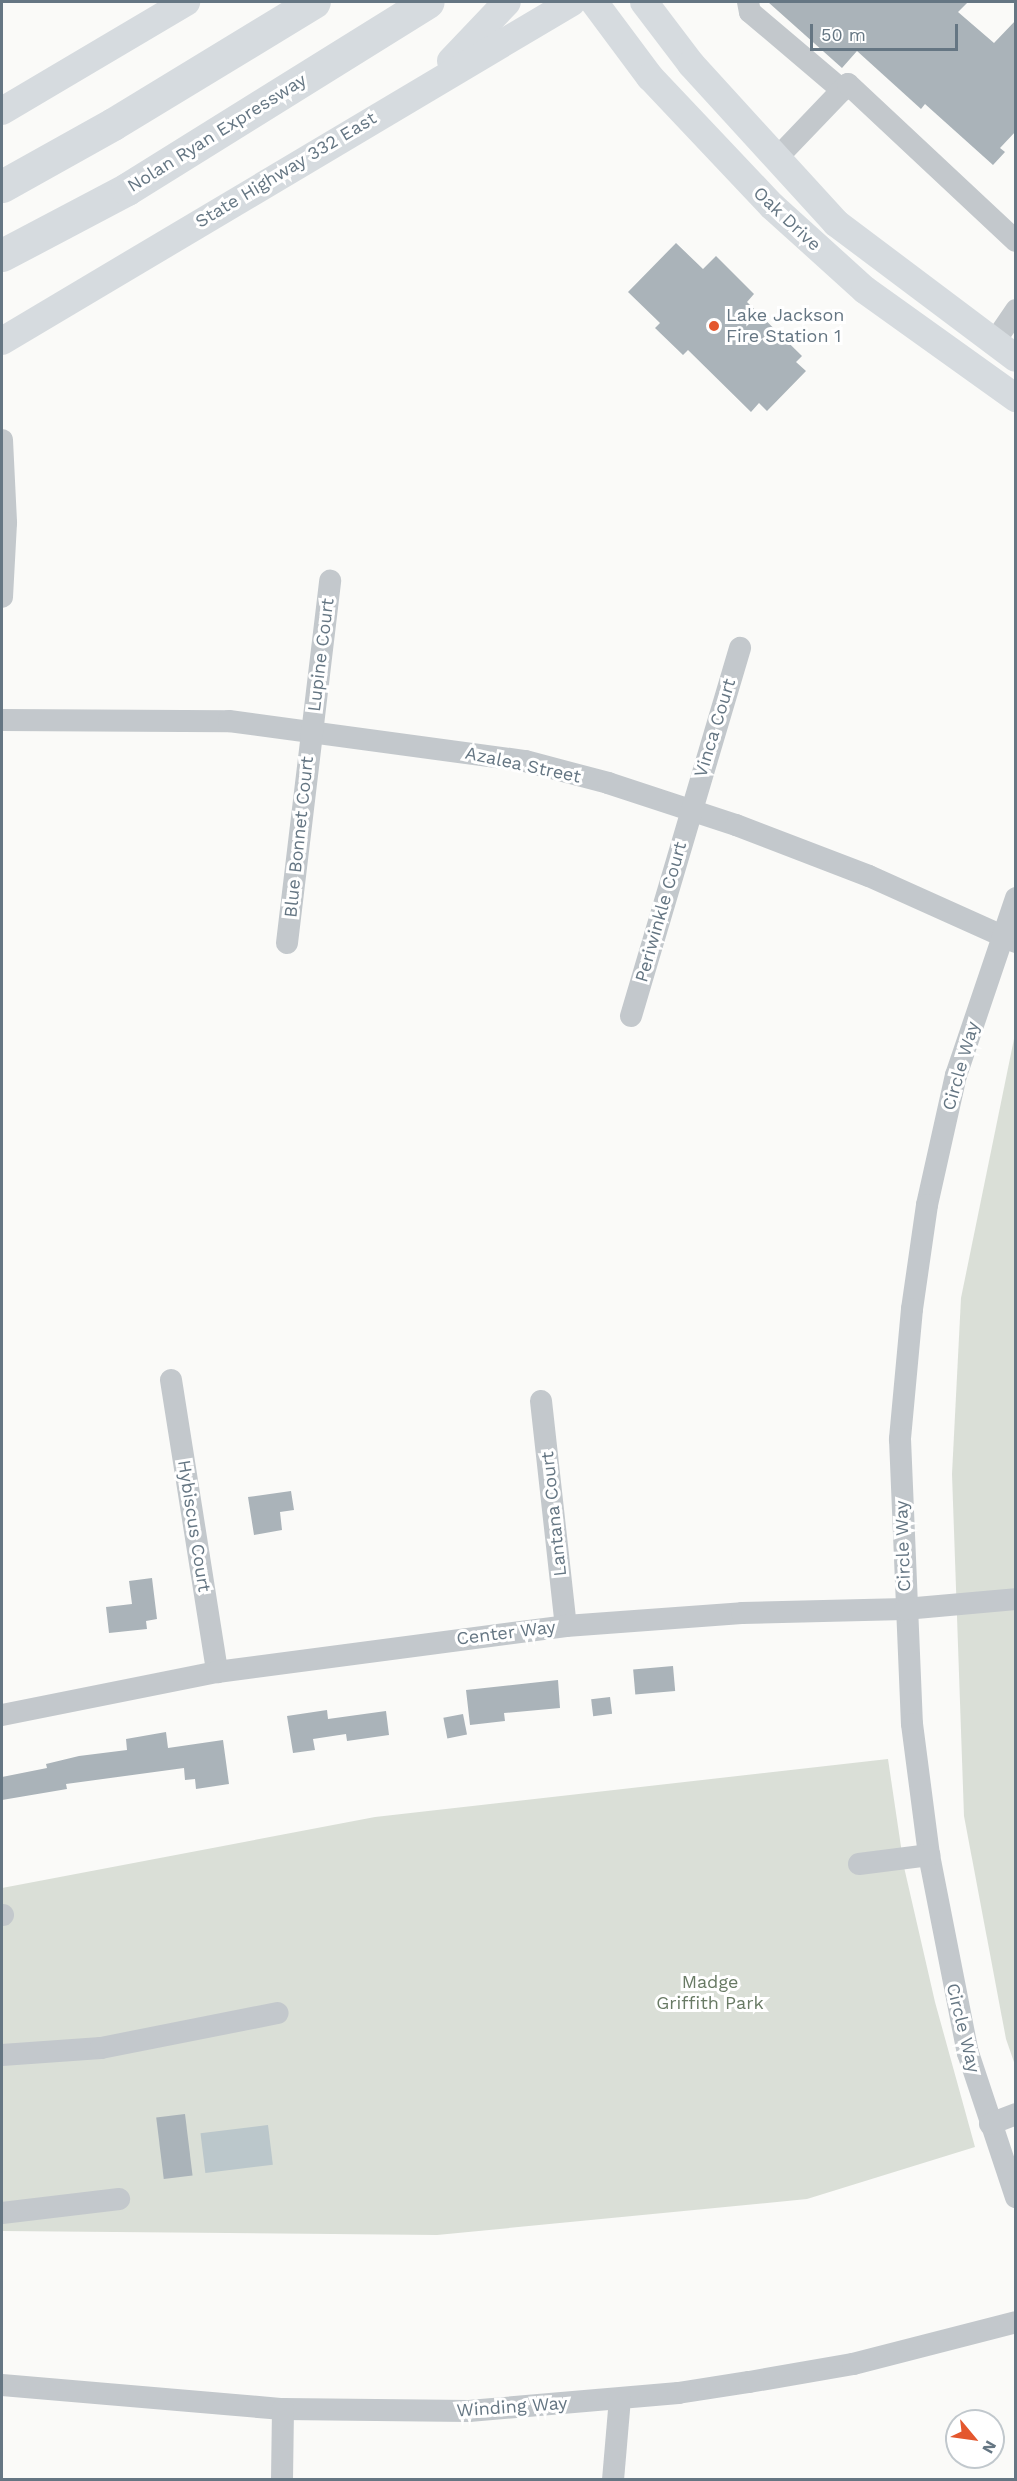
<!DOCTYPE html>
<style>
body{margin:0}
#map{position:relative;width:1017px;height:2481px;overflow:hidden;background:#fafaf8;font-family:"Work Sans",sans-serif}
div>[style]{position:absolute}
.green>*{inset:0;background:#dadfd7}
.water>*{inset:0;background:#bbc7cb;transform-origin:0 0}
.building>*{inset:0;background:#aab3b9;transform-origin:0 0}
.minor>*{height:22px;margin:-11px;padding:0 11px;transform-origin:11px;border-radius:11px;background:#c3c8cc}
.major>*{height:28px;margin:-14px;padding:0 14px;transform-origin:14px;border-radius:14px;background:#d6dbdf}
.highway>*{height:33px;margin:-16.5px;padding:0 16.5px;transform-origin:16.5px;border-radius:16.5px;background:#d6dbdf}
.dots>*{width:16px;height:16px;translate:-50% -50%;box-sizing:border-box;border:3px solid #fff;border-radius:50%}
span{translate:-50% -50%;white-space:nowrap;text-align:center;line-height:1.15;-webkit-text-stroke:6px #fff;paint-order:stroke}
.street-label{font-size:18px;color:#657683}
.poi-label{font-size:18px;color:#657683}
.left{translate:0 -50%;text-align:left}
.park-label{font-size:18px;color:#687a64}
.frame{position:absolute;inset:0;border:3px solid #657683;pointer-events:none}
.north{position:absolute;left:945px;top:2409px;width:60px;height:60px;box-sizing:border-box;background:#fff;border:2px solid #c1c8cd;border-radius:50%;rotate:119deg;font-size:16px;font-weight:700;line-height:24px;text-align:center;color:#657683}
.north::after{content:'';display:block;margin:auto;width:21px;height:27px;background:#e4572e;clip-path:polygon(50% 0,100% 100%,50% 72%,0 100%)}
.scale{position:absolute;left:810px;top:24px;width:148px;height:27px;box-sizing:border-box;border:3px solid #657683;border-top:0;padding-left:8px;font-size:18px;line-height:21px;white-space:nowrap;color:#657683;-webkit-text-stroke:4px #fff;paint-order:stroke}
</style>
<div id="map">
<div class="green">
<i style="clip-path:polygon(1015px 1034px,1015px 2065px,1006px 2039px,964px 1816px,952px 1474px,961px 1298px)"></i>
<i style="clip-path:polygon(888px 1759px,904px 1867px,935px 2002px,975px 2147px,807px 2199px,437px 2235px,2px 2231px,2px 1888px,375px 1817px)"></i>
</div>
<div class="water">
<i style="left:268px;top:2125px;width:40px;height:68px;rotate:83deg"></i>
</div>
<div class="building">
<i style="clip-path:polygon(768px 2px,968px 2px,958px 12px,994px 43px,1016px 20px,1016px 131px,1000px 148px,1005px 152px,993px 165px,925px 104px,921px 109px,857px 51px,842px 68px)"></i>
<i style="clip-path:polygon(676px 243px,703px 269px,716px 256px,754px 294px,747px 302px,802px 356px,796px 362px,806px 371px,767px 411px,759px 403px,751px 412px,688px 350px,683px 355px,655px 328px,660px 323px,628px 292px)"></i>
<i style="clip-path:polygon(291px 1491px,294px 1510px,280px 1512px,282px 1530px,254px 1535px,248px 1497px)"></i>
<i style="clip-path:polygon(152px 1578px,157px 1619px,146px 1621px,147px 1629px,109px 1633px,106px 1607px,132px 1604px,129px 1581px)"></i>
<i style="left:673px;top:1666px;width:25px;height:40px;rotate:85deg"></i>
<i style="clip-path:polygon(558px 1680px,560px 1708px,504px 1713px,505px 1721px,470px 1725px,466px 1690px)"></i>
<i style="left:610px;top:1697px;width:17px;height:19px;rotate:83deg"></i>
<i style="clip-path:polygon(327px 1710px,328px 1719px,386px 1711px,389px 1735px,347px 1741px,346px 1734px,313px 1739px,315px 1750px,293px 1753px,287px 1716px)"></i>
<i style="left:463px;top:1714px;width:21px;height:20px;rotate:79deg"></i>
<i style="clip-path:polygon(166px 1732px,168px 1748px,223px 1740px,229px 1784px,196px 1789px,195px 1779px,185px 1780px,184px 1768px,66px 1784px,67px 1789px,2px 1800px,2px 1777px,47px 1768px,46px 1764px,79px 1756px,127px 1750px,126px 1739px)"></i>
<i style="left:185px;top:2114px;width:62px;height:29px;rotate:83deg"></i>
</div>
<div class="minor">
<i style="left:748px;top:2px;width:10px;rotate:79deg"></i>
<i style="left:750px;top:12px;width:121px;rotate:40.3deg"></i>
<i style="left:776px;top:159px;width:104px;rotate:-46.2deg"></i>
<i style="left:848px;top:84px;width:230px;rotate:43.1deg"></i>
<i style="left:993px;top:344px;width:41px;rotate:-55.9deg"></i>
<i style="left:2px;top:440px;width:83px;rotate:87.2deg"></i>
<i style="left:6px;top:523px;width:74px;rotate:93.1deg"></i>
<i style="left:2px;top:720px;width:227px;rotate:0.3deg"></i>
<i style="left:229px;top:721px;width:299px;rotate:7.7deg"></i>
<i style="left:525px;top:761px;width:86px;rotate:14.8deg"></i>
<i style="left:608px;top:783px;width:135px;rotate:18.2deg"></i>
<i style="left:736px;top:825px;width:142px;rotate:21deg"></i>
<i style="left:869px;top:876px;width:161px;rotate:24.2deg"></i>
<i style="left:1016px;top:898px;width:187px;rotate:108.7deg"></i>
<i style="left:956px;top:1075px;width:133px;rotate:102.6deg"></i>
<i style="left:927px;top:1205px;width:105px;rotate:98.2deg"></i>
<i style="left:912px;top:1309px;width:131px;rotate:95.3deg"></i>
<i style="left:900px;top:1439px;width:285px;rotate:87.6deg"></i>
<i style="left:912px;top:1724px;width:132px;rotate:82.6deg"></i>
<i style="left:929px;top:1855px;width:202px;rotate:78.9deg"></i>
<i style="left:968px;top:2053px;width:152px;rotate:71.6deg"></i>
<i style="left:287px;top:943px;width:365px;rotate:-83.2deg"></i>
<i style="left:631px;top:1016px;width:384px;rotate:-73.5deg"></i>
<i style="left:171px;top:1380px;width:296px;rotate:81deg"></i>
<i style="left:541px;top:1401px;width:226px;rotate:83.7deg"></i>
<i style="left:2px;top:1715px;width:219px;rotate:-11.3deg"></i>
<i style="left:217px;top:1672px;width:352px;rotate:-7.5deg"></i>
<i style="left:566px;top:1626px;width:176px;rotate:-4.2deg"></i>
<i style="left:742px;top:1613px;width:163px;rotate:-1.4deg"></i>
<i style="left:905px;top:1609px;width:111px;rotate:-5.1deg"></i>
<i style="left:859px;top:1864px;width:71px;rotate:-7.3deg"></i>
<i style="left:2px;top:1915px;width:1px"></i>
<i style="left:2px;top:2055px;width:99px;rotate:-4deg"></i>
<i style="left:101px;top:2048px;width:180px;rotate:-11.2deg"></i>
<i style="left:990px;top:2124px;width:28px;rotate:-21deg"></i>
<i style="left:2px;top:2213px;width:118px;rotate:-6.8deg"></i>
<i style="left:2px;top:2385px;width:282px;rotate:4.9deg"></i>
<i style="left:283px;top:2409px;width:186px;rotate:0.6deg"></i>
<i style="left:469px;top:2411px;width:210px;rotate:-4.9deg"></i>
<i style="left:678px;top:2393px;width:72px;rotate:-8.8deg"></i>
<i style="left:749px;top:2382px;width:106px;rotate:-9.8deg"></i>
<i style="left:853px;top:2364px;width:168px;rotate:-14.4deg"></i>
<i style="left:282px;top:2480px;width:71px;rotate:-89.2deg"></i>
<i style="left:613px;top:2480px;width:81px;rotate:-85.1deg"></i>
</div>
<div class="major">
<i style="left:594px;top:2px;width:94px;rotate:53.3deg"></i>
<i style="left:650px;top:77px;width:178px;rotate:46.6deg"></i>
<i style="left:772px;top:206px;width:125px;rotate:42.1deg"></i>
<i style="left:865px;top:290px;width:186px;rotate:35.6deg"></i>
<i style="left:644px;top:2px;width:78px;rotate:52.8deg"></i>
<i style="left:691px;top:64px;width:215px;rotate:47.6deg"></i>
<i style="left:836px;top:223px;width:225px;rotate:36.9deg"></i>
<i style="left:451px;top:61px;width:81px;rotate:-46.5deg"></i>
<i style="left:2px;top:111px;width:214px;rotate:-30.6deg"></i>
<i style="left:2px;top:341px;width:663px;rotate:-30.74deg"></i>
</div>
<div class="highway">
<i style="left:2px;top:186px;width:127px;rotate:-29.2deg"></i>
<i style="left:113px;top:124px;width:235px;rotate:-31.3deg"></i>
<i style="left:2px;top:255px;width:141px;rotate:-27.8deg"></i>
<i style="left:127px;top:189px;width:354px;rotate:-31.9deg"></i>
</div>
<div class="dots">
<i style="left:714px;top:326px;background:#e4572e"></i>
</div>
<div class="street-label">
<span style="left:217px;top:133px;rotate:-32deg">Nolan Ryan Expressway</span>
<span style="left:286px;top:170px;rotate:-31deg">State Highway 332 East</span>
<span style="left:787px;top:219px;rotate:43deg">Oak Drive</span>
<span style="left:321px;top:655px;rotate:-83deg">Lupine Court</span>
<span style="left:715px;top:728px;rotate:-73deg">Vinca Court</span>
<span style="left:523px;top:765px;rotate:12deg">Azalea Street</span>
<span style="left:299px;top:837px;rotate:-84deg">Blue Bonnet Court</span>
<span style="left:661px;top:912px;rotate:-74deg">Periwinkle Court</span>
<span style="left:961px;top:1066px;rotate:-74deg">Circle Way</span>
<span style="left:554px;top:1514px;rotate:-96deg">Lantana Court</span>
<span style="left:194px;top:1526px;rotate:81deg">Hybiscus Court</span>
<span style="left:903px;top:1546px;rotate:-92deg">Circle Way</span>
<span style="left:506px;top:1633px;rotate:-7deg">Center Way</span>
<span style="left:963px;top:2028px;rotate:76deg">Circle Way</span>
<span style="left:512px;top:2407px;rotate:-4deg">Winding Way</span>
</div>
<div class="poi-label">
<span class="left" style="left:726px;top:326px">Lake Jackson<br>Fire Station 1</span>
</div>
<div class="park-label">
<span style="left:710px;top:1993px">Madge<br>Griffith Park</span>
</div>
<div class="frame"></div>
<div class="north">N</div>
<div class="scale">50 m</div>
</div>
